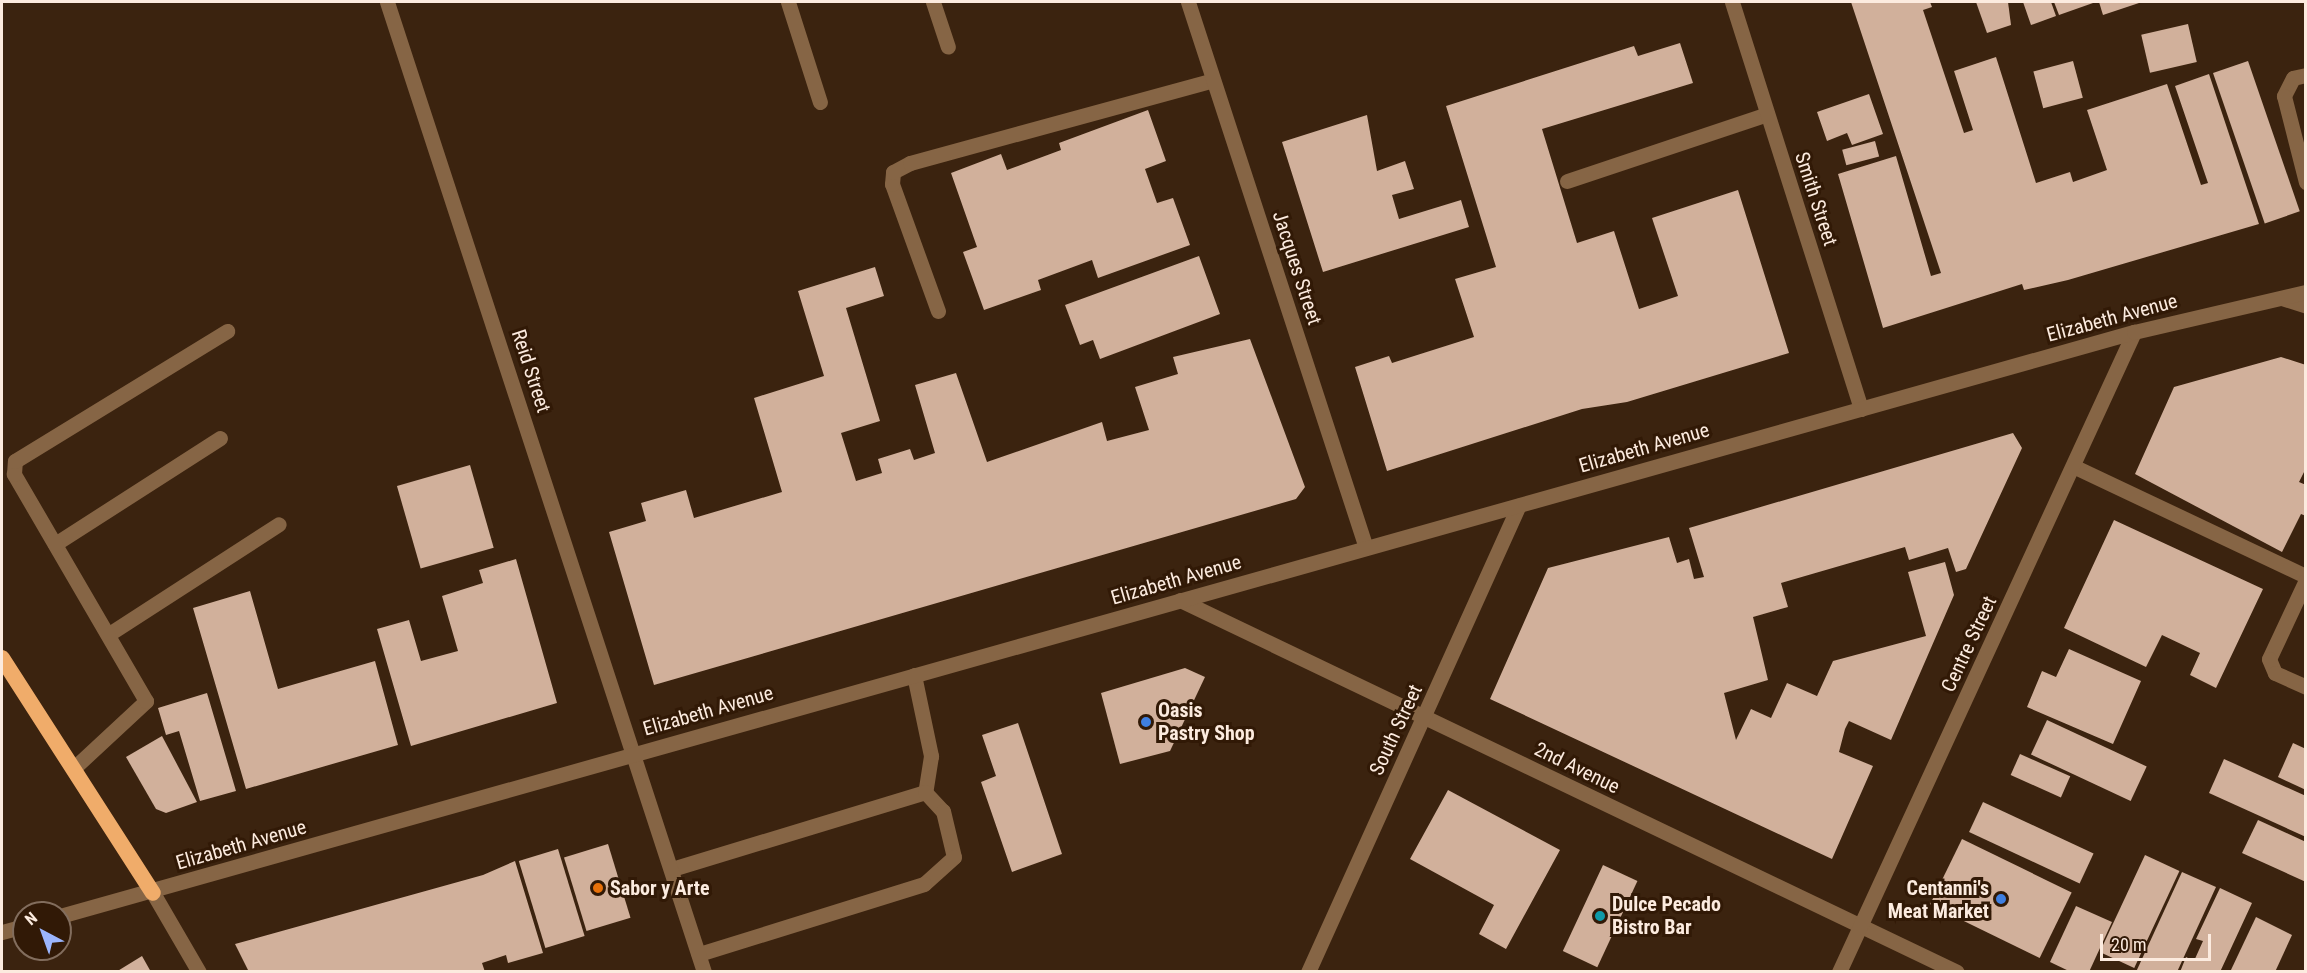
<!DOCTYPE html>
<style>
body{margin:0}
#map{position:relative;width:2307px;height:973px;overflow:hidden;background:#3b230f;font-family:"Roboto Condensed",sans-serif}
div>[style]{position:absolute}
.building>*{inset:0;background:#d1b09b;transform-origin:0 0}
.service>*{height:15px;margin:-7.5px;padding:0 7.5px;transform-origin:7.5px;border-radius:7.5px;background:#866545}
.minor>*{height:15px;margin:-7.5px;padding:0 7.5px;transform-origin:7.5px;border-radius:7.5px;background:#866545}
.tertiary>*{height:15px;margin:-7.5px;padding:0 7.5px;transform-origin:7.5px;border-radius:7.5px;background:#866545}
.trunk>*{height:16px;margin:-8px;padding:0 8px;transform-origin:8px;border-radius:8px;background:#f0ac6a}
.dots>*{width:16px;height:16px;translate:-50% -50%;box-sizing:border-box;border:3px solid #311906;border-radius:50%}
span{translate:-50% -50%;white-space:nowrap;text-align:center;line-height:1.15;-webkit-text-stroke:6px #311906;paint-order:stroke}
.street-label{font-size:20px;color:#fcebdf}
.poi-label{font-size:20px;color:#fcebdf;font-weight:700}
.left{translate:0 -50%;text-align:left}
.right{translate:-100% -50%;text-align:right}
.frame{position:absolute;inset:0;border:3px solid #fcebdf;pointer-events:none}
.north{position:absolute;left:12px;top:901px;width:60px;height:60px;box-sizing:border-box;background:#311906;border:2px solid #826d5d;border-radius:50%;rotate:319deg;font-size:16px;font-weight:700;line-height:24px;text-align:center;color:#fcebdf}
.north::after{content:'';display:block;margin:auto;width:21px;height:27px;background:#9bb5fd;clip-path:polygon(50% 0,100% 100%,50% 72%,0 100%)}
.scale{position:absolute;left:2100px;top:934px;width:111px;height:27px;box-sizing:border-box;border:3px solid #fcebdf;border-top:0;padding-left:8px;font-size:18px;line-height:21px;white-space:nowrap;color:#fcebdf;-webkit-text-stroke:4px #311906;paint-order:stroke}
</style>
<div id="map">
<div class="building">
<i style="clip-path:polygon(1851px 2px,1930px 2px,1932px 7px,1923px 10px,1964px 133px,1973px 130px,1954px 71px,1996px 57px,2036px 183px,2070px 172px,2073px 182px,2107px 170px,2087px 110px,2167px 84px,2201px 185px,2208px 183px,2175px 86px,2209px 74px,2259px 224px,2068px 280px,2024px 290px,2022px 284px,1883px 328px,1838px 174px,1896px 156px,1931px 276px,1941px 273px)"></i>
<i style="clip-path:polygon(1976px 2px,2008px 2px,2011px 25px,1987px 33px)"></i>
<i style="clip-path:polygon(2023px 2px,2051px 2px,2056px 16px,2031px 25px)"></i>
<i style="clip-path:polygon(2054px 2px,2093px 2px,2093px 3px,2059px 15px)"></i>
<i style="clip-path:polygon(2099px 2px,2142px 2px,2103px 15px)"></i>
<i style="left:2188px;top:24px;width:39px;height:48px;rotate:77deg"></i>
<i style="clip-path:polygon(1680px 43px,1693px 83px,1542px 129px,1577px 243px,1614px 231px,1639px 309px,1678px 296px,1652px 218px,1738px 190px,1789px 353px,1627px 402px,1582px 409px,1387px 471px,1355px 367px,1389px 356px,1392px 363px,1474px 337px,1455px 279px,1496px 267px,1446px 106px,1634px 46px,1638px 56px)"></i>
<i style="left:2073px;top:61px;width:38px;height:41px;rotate:75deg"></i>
<i style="left:2248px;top:61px;width:159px;height:37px;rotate:71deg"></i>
<i style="clip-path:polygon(1869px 94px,1883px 134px,1852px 145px,1847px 133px,1827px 141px,1817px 112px)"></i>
<i style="clip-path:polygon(1148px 110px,1166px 161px,1145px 169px,1157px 203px,1173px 198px,1190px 245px,1098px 278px,1092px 260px,1038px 280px,1041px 290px,984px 310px,963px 252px,977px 247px,951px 173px,1001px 154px,1007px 170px,1061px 150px,1059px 143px)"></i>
<i style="clip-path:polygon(1367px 115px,1377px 171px,1405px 161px,1414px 189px,1392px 195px,1399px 219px,1461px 200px,1469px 227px,1323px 272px,1282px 142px)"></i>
<i style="left:1875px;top:141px;width:16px;height:34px;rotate:75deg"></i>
<i style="clip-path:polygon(1199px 256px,1220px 314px,1100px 359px,1093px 340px,1080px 345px,1065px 305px)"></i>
<i style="clip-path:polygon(875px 267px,884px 296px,846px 308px,880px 421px,841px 433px,856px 481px,882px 473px,878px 459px,910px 449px,914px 460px,935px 453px,915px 385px,956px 373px,987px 462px,1102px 422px,1107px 441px,1149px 430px,1135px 387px,1178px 374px,1173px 357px,1250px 339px,1305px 487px,1296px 499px,654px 685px,609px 532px,646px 521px,641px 503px,686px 490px,694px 518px,782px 492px,754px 398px,824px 376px,798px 291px)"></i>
<i style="clip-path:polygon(2281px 357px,2306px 365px,2306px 468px,2299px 482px,2306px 485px,2306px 516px,2301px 514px,2282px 552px,2135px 474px,2174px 387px)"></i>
<i style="clip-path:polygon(2013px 433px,2022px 448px,1966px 569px,1956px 572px,1948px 548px,1909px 560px,1905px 547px,1781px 583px,1788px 607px,1753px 617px,1768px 680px,1724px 693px,1736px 740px,1751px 709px,1771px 718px,1787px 683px,1817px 696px,1833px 661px,1926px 636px,1908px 572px,1945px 562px,1954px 595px,1891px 740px,1849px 721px,1845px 729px,1839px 752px,1873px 766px,1832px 859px,1490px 699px,1548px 568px,1669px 537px,1677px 563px,1689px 559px,1694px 579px,1704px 577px,1689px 528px)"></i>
<i style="left:470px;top:465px;width:86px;height:76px;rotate:74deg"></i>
<i style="clip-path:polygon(2114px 520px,2263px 589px,2216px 688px,2190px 675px,2200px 653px,2162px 635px,2146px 667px,2064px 628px)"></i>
<i style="clip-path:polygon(516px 559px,557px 703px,411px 746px,377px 629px,409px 620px,421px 661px,458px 651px,442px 596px,483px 583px,479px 570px)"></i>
<i style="clip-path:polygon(250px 591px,278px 689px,375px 661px,398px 745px,246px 789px,193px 608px)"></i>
<i style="clip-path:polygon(2069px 649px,2141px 681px,2113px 744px,2027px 707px,2042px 671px,2056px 677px)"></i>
<i style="clip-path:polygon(1185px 668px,1205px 677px,1170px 751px,1120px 764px,1101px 693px)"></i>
<i style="clip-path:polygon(207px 693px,236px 791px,200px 801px,179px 731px,166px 735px,158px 708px)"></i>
<i style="left:2047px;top:720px;width:110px;height:38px;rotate:25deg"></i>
<i style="clip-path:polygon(1018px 723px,1062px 854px,1012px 872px,981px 782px,996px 776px,982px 735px)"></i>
<i style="clip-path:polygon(162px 736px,197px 802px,166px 813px,156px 809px,126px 757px)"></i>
<i style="clip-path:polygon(2293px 743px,2306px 749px,2306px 790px,2278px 777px)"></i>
<i style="left:2020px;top:754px;width:55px;height:23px;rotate:24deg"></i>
<i style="clip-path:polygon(2224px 759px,2306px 796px,2306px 837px,2209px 793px)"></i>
<i style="clip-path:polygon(1448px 790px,1560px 850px,1506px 949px,1479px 934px,1494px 905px,1410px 859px)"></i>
<i style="left:1983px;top:802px;width:122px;height:33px;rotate:25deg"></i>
<i style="clip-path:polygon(2258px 820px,2306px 842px,2306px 882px,2242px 853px)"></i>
<i style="left:1962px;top:839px;width:122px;height:73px;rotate:26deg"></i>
<i style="left:608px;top:844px;width:77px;height:46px;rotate:73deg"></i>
<i style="left:558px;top:849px;width:91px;height:41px;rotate:73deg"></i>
<i style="left:2145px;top:855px;width:38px;height:107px;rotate:25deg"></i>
<i style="clip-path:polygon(515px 861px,543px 953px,508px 963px,506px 955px,482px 963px,485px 972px,249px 972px,235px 944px,483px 875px)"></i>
<i style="left:1603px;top:865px;width:38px;height:95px;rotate:25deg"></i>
<i style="clip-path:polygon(2182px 872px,2216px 887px,2177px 972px,2136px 972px)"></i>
<i style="clip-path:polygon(2220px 888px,2252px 903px,2220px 972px,2180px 972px,2186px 957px,2194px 961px,2203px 941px,2196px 939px)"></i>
<i style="clip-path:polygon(2076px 906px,2112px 922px,2089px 972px,2071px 972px,2050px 962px)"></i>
<i style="clip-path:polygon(2256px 917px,2292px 935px,2275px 972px,2230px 972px)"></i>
<i style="clip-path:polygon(142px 956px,151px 972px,116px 972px)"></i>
</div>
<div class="service">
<i style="left:788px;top:2px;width:105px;rotate:72.3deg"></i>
<i style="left:933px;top:2px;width:47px;rotate:71.6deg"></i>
<i style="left:2306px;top:75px;width:13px;rotate:167deg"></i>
<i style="left:2293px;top:78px;width:20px;rotate:117deg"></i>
<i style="left:2284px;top:96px;width:89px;rotate:75.7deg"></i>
<i style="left:1567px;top:181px;width:211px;rotate:-18.5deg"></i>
<i style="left:938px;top:311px;width:135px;rotate:-109.9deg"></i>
<i style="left:892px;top:184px;width:12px;rotate:-85deg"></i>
<i style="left:893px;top:172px;width:19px;rotate:-28deg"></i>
<i style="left:910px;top:163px;width:314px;rotate:-15.3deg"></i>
<i style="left:2075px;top:467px;width:255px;rotate:25.3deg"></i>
<i style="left:55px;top:544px;width:196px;rotate:-32.7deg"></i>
<i style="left:2306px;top:580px;width:87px;rotate:115.1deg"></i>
<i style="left:2269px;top:659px;width:15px;rotate:67deg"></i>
<i style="left:2275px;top:673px;width:34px;rotate:24deg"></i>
<i style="left:109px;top:634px;width:202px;rotate:-32.9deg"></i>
<i style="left:914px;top:675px;width:83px;rotate:78.1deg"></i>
<i style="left:931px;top:756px;width:36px;rotate:99deg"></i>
<i style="left:75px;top:767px;width:97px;rotate:-42.9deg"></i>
<i style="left:146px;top:701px;width:263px;rotate:-120.2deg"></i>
<i style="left:14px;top:474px;width:13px;rotate:-86deg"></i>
<i style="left:15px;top:461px;width:249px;rotate:-31.5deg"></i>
<i style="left:672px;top:869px;width:264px;rotate:-16.9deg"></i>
<i style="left:925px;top:792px;width:26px;rotate:47deg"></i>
<i style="left:943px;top:811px;width:47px;rotate:76.6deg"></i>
<i style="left:954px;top:857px;width:40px;rotate:138deg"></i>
<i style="left:924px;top:884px;width:236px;rotate:162.7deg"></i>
</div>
<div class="minor">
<i style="left:387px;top:2px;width:1020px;rotate:71.9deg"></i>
<i style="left:1188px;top:2px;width:574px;rotate:71.94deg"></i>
<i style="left:1732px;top:2px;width:427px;rotate:72.4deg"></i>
<i style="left:2282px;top:298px;width:25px;rotate:18deg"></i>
<i style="left:1180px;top:600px;width:861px;rotate:25.58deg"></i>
<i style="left:1308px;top:972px;width:512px;rotate:-65.69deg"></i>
<i style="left:1839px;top:972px;width:705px;rotate:-65.25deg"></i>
</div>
<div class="tertiary">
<i style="left:153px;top:893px;width:91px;rotate:59.8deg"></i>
<i style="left:60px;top:916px;width:2155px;rotate:-15.73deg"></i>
<i style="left:2134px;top:332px;width:177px;rotate:-13.1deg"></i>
<i style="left:2px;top:932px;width:23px;rotate:-15deg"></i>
</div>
<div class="trunk">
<i style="left:2px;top:658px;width:279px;rotate:57.3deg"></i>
</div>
<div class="dots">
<i style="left:1146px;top:722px;background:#3f7fe0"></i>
<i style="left:598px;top:888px;background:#e8710a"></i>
<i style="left:2001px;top:899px;background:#3f7fe0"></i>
<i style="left:1600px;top:916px;background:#0f9aa8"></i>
</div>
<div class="street-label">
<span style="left:1816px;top:199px;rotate:72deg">Smith Street</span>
<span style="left:1297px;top:268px;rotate:72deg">Jacques Street</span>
<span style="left:2112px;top:318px;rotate:-15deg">Elizabeth Avenue</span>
<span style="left:531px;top:371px;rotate:72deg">Reid Street</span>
<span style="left:1644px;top:448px;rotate:-16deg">Elizabeth Avenue</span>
<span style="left:1176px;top:580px;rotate:-16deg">Elizabeth Avenue</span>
<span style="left:1969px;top:644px;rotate:-65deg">Centre Street</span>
<span style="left:708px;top:711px;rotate:-16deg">Elizabeth Avenue</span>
<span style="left:1396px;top:730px;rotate:-65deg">South Street</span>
<span style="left:1577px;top:768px;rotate:26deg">2nd Avenue</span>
<span style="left:241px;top:845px;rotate:-16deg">Elizabeth Avenue</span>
</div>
<div class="poi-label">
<span class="left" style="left:1158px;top:722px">Oasis<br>Pastry Shop</span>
<span class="left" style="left:610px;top:888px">Sabor y Arte</span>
<span class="right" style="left:1989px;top:900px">Centanni's<br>Meat Market</span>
<span class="left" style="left:1612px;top:916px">Dulce Pecado<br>Bistro Bar</span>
</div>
<div class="frame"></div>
<div class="north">N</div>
<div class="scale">20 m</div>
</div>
